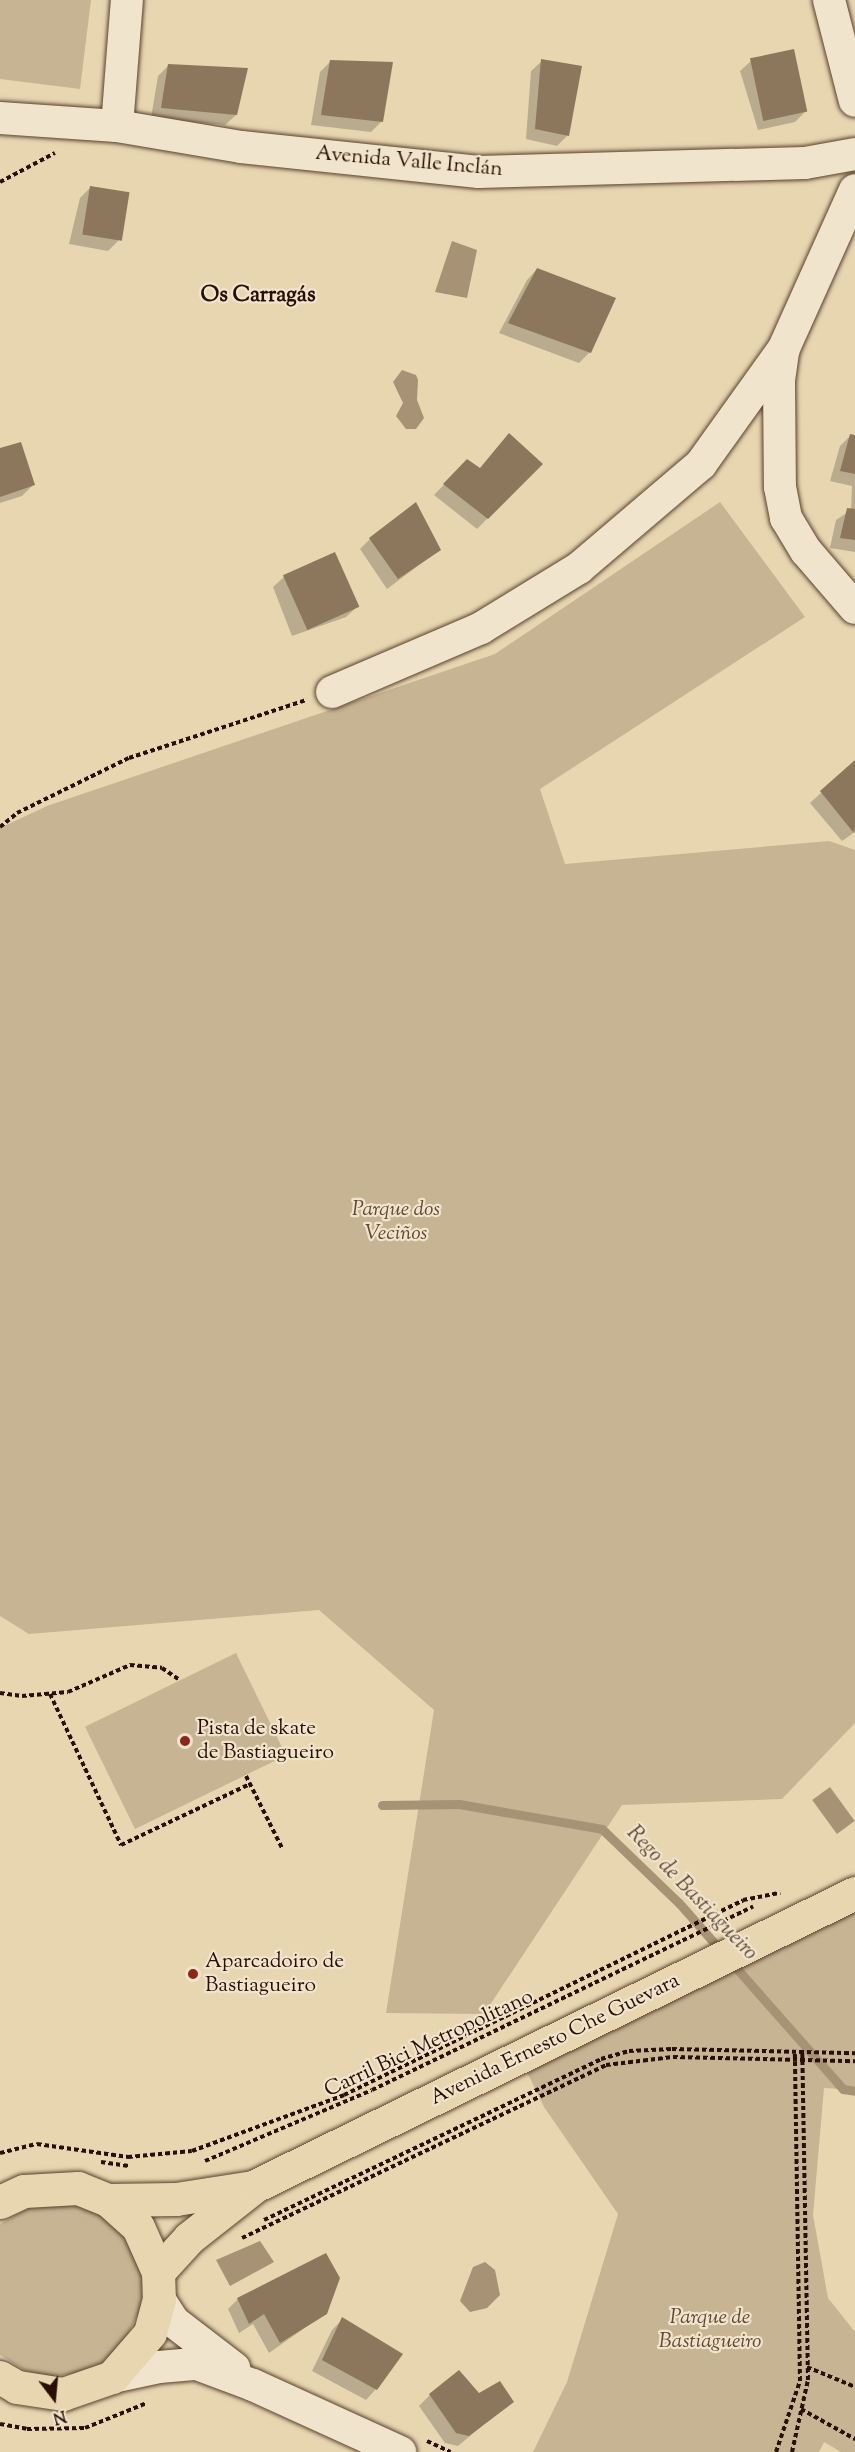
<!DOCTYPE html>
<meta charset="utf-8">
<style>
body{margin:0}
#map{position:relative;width:855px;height:2452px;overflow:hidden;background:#e8d6b1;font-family:"Sorts Mill Goudy",serif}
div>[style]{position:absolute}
.green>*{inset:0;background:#c7b493;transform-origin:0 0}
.water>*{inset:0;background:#a79275;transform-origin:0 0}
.shadow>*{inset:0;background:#0003}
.stream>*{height:9px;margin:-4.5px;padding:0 4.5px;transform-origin:4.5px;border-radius:4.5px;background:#a79275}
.building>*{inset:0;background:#8c765c;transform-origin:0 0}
.path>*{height:4px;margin-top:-2px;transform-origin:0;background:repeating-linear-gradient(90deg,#280f00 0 4.5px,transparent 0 7.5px)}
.roads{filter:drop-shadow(0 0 2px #58412c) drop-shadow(0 0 2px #58412c)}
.minor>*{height:32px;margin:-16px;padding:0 16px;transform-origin:16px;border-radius:16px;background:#f0e4cc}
.major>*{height:33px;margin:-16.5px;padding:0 16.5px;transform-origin:16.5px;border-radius:16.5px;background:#e8d6b1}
.dots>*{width:16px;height:16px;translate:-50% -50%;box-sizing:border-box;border:3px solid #f0e4cc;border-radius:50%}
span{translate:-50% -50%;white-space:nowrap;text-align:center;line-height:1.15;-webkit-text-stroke:4.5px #f0e4cc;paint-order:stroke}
.street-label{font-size:21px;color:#280f00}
.park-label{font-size:21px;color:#604933;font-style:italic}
.poi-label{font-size:21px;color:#280f00}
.left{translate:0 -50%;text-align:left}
.neighbourhood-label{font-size:22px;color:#280f00;font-weight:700}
.water-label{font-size:22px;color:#614a35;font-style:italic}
.north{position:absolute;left:24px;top:2368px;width:60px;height:60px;-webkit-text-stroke:4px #f0e4cc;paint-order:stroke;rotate:164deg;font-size:16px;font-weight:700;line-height:24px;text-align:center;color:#280f00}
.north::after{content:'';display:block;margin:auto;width:21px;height:27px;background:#280f00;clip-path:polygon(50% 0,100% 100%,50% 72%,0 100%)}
</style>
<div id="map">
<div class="green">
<i style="clip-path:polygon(0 0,91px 0,80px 89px,0 79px)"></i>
<i style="clip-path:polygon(720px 502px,805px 617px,540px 789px,565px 864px,829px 841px,855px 850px,855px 1723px,782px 1799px,622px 1805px,484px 2014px,386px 2013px,434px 1710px,319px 1610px,29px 1634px,0 1616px,0 828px,47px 806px,495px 654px)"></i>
<i style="left:236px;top:1653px;width:114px;height:168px;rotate:64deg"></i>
<i style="clip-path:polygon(855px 1909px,855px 2090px,824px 2088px,813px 2215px,828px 2298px,855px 2332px,855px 2452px,841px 2452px,824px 2442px,819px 2452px,533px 2452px,567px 2382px,618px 2214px,544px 2107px,525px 2068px)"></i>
<i style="clip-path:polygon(61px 2203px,86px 2208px,109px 2220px,127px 2238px,139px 2261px,143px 2285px,140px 2310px,122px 2346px,101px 2364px,80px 2373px,51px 2376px,26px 2371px,0 2355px,0 2224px,34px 2205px)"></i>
</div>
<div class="water">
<i style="clip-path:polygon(452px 241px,477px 250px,467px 298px,435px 292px)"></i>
<i style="clip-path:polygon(402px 370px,416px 375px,418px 380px,417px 400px,424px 418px,416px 429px,406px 429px,396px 416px,403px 403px,393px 382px)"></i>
<i style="left:830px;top:1787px;width:42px;height:22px;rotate:54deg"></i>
<i style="clip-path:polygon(260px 2241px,274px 2262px,230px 2286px,216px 2260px)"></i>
<i style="clip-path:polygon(485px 2262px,495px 2270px,500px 2295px,487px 2308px,470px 2312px,460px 2301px,473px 2267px)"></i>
</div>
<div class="shadow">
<i style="clip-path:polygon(331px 61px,382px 121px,371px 132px,311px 125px,320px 72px)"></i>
<i style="clip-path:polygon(542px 61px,568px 135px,557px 146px,526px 139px,531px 71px)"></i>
<i style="clip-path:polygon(751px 61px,806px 111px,795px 122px,758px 130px,740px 71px)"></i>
<i style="clip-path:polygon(168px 66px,236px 115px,225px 125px,151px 118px,158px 76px)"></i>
<i style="clip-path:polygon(91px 187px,119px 240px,108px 251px,69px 244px,80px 198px)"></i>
<i style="clip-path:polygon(537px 269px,590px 352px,579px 363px,499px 333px,527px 280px)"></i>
<i style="clip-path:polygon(850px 436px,855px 437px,855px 552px,830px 548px,836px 520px,851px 510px,852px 486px,830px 481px,840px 446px)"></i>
<i style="clip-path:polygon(0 450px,33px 485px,22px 496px,0 503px)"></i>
<i style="clip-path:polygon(467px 461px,479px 469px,541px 464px,477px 529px,434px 495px)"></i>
<i style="clip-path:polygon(370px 539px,439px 550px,387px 589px,360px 549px)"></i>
<i style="clip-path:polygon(284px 577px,357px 607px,346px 617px,292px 636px,273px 587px)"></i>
<i style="clip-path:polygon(855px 762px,855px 832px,842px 841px,810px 803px)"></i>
<i style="clip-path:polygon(238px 2299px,326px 2313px,269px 2353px,253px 2324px,239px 2333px,228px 2309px)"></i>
<i style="clip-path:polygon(343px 2319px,376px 2389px,366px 2400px,312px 2371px,332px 2330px)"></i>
<i style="clip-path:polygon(430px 2395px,478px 2395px,512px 2401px,458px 2446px,445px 2443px,419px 2406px)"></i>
</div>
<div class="stream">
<i style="left:382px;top:1805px;width:77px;rotate:-0.7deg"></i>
<i style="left:459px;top:1804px;width:145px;rotate:9.9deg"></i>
<i style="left:602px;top:1829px;width:107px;rotate:43.9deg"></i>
<i style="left:679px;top:1903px;width:248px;rotate:48.6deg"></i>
<i style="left:843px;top:2089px;width:12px;rotate:9deg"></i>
</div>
<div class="building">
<i style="left:794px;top:49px;width:64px;height:45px;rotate:78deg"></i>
<i style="clip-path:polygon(541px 59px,582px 66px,569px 136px,535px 129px)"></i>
<i style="clip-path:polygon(330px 60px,393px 62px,383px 122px,321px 115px)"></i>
<i style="clip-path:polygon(168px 64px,248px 68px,237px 115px,161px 108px)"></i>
<i style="left:90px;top:186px;width:40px;height:49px;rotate:9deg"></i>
<i style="clip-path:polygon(537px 268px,616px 298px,591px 353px,508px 323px)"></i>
<i style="clip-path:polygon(509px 433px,543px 464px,488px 519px,443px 484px,467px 459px,480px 468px)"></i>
<i style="clip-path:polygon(850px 434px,855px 435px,855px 474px,840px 471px)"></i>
<i style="clip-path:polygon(21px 442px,35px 485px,0 497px,0 448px)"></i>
<i style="clip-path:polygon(416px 502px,441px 550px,398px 579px,369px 538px)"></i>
<i style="clip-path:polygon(847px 508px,855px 509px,855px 540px,840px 538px)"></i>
<i style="left:335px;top:552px;width:60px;height:57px;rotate:66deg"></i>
<i style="clip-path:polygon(855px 760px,855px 830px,853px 832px,820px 791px)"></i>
<i style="clip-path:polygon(326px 2253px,340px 2278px,327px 2314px,280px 2343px,264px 2314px,249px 2324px,237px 2298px)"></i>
<i style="clip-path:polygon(342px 2317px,403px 2354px,377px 2390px,322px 2360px)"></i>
<i style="clip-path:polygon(459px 2370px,479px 2393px,500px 2381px,514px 2402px,469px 2436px,456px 2433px,429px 2394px)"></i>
</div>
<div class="path">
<i style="left:0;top:182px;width:62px;rotate:-27.8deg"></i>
<i style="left:0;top:827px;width:22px;rotate:-39deg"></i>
<i style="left:17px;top:813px;width:125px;rotate:-26.2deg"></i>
<i style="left:129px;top:758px;width:186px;rotate:-18.1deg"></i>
<i style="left:0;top:1693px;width:22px;rotate:8deg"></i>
<i style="left:22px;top:1696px;width:46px;rotate:-5deg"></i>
<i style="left:68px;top:1692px;width:68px;rotate:-23.5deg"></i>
<i style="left:130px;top:1665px;width:32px;rotate:5deg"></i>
<i style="left:162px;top:1668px;width:22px;rotate:34deg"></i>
<i style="left:50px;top:1694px;width:167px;rotate:64.8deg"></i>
<i style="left:121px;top:1845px;width:143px;rotate:-25.3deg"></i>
<i style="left:246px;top:1776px;width:80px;rotate:63.4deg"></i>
<i style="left:0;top:2153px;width:38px;rotate:-14deg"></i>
<i style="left:37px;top:2144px;width:92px;rotate:8.1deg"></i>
<i style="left:128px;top:2157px;width:64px;rotate:-5.4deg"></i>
<i style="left:192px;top:2151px;width:162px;rotate:-20.2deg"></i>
<i style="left:344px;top:2095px;width:444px;rotate:-26deg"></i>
<i style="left:743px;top:1900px;width:38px;rotate:-11deg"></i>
<i style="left:205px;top:2161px;width:181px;rotate:-23deg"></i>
<i style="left:372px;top:2090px;width:423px;rotate:-25.7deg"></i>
<i style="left:101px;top:2162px;width:28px;rotate:8deg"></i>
<i style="left:264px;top:2220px;width:373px;rotate:-25.5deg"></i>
<i style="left:601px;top:2059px;width:29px;rotate:-16deg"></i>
<i style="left:629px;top:2051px;width:43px;rotate:-2.7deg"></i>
<i style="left:672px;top:2049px;width:183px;rotate:1.3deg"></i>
<i style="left:242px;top:2238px;width:403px;rotate:-25.4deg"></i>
<i style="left:606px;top:2065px;width:67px;rotate:-6.8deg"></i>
<i style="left:673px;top:2057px;width:182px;rotate:1.3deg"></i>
<i style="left:807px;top:2367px;width:52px;rotate:22.6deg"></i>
<i style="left:801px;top:2409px;width:62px;rotate:29.1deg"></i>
<i style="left:0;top:2424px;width:27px;rotate:10deg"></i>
<i style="left:27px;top:2429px;width:58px;rotate:-1deg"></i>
<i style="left:85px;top:2428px;width:67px;rotate:-22deg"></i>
<i style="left:427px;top:2441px;width:26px;rotate:25deg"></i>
<i style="left:776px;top:2452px;width:75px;rotate:-71.3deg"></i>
<i style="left:800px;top:2381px;width:330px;rotate:-90.9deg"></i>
<i style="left:792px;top:2452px;width:74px;rotate:-77.5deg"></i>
<i style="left:808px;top:2380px;width:329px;rotate:-91deg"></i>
</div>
<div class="roads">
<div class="minor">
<i style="left:829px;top:0;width:104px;rotate:75.6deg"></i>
<i style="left:0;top:118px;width:117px;rotate:3.9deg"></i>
<i style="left:117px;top:126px;width:126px;rotate:9.6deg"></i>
<i style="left:241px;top:147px;width:239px;rotate:6deg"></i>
<i style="left:479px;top:172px;width:326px;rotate:-1.6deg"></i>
<i style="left:805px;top:163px;width:51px;rotate:-10.2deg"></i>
<i style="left:117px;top:126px;width:126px;rotate:-85.5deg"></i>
<i style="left:783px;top:352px;width:29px;rotate:98deg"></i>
<i style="left:779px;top:381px;width:106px;rotate:89.5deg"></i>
<i style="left:780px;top:487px;width:32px;rotate:79deg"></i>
<i style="left:786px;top:518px;width:39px;rotate:59deg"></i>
<i style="left:806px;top:551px;width:75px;rotate:49.3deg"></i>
<i style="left:332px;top:692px;width:162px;rotate:-23.2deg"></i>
<i style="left:481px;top:628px;width:115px;rotate:-31.5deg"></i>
<i style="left:579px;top:568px;width:160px;rotate:-40.4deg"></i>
<i style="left:701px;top:464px;width:143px;rotate:-54.4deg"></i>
<i style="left:784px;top:348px;width:173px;rotate:-65.8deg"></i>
<i style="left:159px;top:2299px;width:27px;rotate:57deg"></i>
<i style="left:174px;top:2322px;width:76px;rotate:37.5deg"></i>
<i style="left:112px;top:2377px;width:48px;rotate:-12deg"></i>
<i style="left:159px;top:2367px;width:38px;rotate:-5deg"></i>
<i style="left:197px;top:2364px;width:60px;rotate:20.6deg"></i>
<i style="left:253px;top:2385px;width:162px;rotate:24.5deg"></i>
</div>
<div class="major">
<i style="left:108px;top:2200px;width:68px;rotate:-0.8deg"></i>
<i style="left:176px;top:2199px;width:78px;rotate:-8.9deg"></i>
<i style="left:0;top:2202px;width:26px;rotate:-25deg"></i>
<i style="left:24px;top:2191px;width:54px;rotate:-3.2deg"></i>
<i style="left:78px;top:2188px;width:32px;rotate:22deg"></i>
<i style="left:108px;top:2200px;width:40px;rotate:42deg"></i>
<i style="left:138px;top:2227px;width:49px;rotate:66deg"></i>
<i style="left:158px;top:2272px;width:27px;rotate:88deg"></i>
<i style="left:159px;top:2299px;width:35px;rotate:105deg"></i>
<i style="left:150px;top:2333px;width:58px;rotate:130.8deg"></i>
<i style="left:112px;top:2377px;width:52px;rotate:160.9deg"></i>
<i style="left:63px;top:2394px;width:47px;rotate:-171.3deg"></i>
<i style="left:17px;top:2387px;width:20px;rotate:-150deg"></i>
<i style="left:158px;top:2272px;width:46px;rotate:-47.6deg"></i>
<i style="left:189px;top:2238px;width:84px;rotate:-38.2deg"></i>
<i style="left:255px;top:2186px;width:668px;rotate:-26.03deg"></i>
</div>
</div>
<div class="dots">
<i style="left:185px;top:1741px;background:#8f2418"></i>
<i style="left:193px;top:1974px;background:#8f2418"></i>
</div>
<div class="street-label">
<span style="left:409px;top:162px;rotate:5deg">Avenida Valle Inclán</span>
<span style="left:555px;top:2040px;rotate:-26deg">Avenida Ernesto Che Guevara</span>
<span style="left:429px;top:2044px;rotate:-25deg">Carril Bici Metropolitano</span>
</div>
<div class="park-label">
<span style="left:396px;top:1222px">Parque dos<br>Veciños</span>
<span style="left:710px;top:2330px">Parque de<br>Bastiagueiro</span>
</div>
<div class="poi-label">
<span class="left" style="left:197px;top:1741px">Pista de skate<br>de Bastiagueiro</span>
<span class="left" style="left:205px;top:1974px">Aparcadoiro de<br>Bastiagueiro</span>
</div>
<div class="neighbourhood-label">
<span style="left:258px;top:297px">Os Carragás</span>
</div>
<div class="water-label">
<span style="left:691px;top:1894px;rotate:46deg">Rego de Bastiagueiro</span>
</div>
<div class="north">N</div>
</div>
